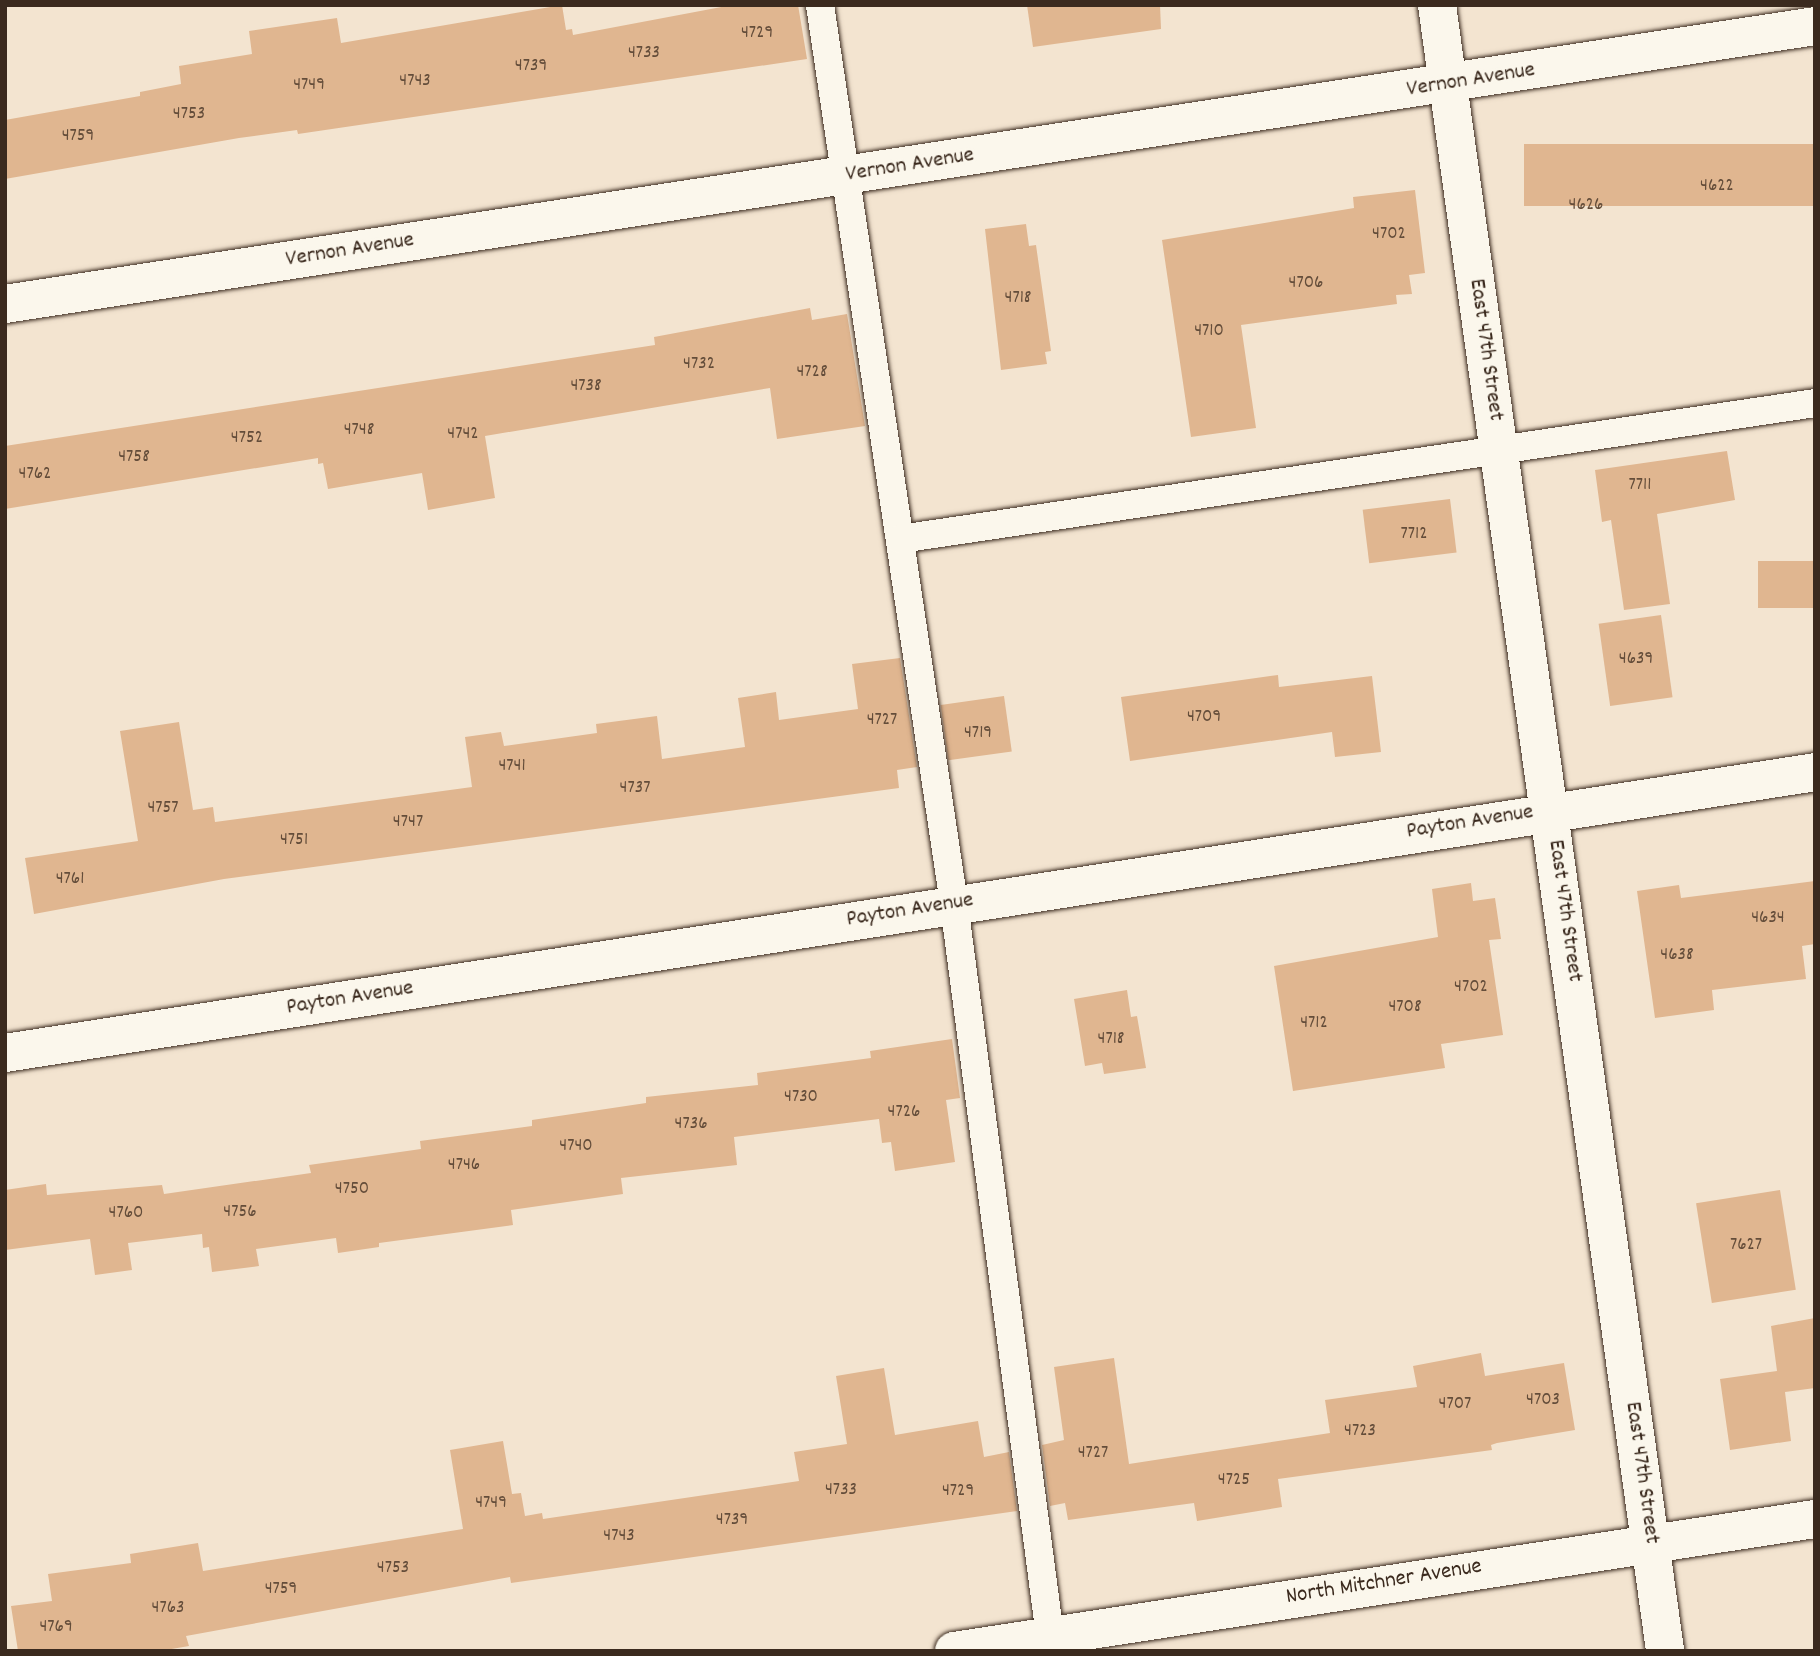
<!DOCTYPE html>
<style>
body{margin:0}
#map{position:relative;width:1820px;height:1656px;overflow:hidden;background:#f3e4d0;font-family:Dekko,sans-serif}
div>[style]{position:absolute}
.building>*{inset:0;background:#e0b690;transform-origin:0 0}
.roads{filter:drop-shadow(0 0 2px #3b2a1e) drop-shadow(0 0 2px #3b2a1e)}
.service>*{height:28px;margin:-14px;padding:0 14px;transform-origin:14px;border-radius:14px;background:#fbf7ec}
.minor>*{height:38px;margin:-19px;padding:0 19px;transform-origin:19px;border-radius:19px;background:#fbf7ec}
span{translate:-50% -50%;white-space:nowrap;text-align:center;line-height:1.15;-webkit-text-stroke:5px #fbf7ec;paint-order:stroke}
.number-label{font-size:19px;color:#644d3a}
.number-label span{-webkit-text-stroke-width:0}
.street-label{font-size:23px;color:#3b2a1e}
.frame{position:absolute;inset:0;border:7px solid #3b2a1e;pointer-events:none}
</style>
<div id="map">
<div class="building">
<i style="clip-path:polygon(562px 5px,566px 30px,572px 29px,573px 35px,732px 5px,798px 5px,807px 59px,298px 134px,297px 130px,239px 138px,5px 179px,5px 120px,140px 96px,140px 92px,181px 84px,179px 66px,252px 54px,249px 31px,337px 18px,341px 43px)"></i>
<i style="clip-path:polygon(1027px 5px,1160px 5px,1161px 29px,1033px 47px)"></i>
<i style="left:1815px;top:144px;width:62px;height:291px;rotate:90deg"></i>
<i style="clip-path:polygon(1415px 190px,1425px 273px,1409px 275px,1412px 294px,1396px 295px,1397px 304px,1241px 325px,1256px 428px,1191px 437px,1162px 240px,1354px 208px,1353px 197px)"></i>
<i style="clip-path:polygon(1026px 224px,1029px 246px,1036px 245px,1051px 351px,1045px 352px,1047px 364px,1001px 370px,985px 229px)"></i>
<i style="clip-path:polygon(810px 308px,812px 320px,847px 314px,865px 426px,777px 439px,770px 388px,485px 436px,495px 498px,428px 510px,422px 473px,328px 489px,323px 463px,318px 464px,318px 458px,5px 509px,5px 446px,655px 345px,654px 337px)"></i>
<i style="clip-path:polygon(1727px 451px,1735px 500px,1657px 514px,1670px 604px,1624px 610px,1611px 520px,1602px 522px,1595px 470px)"></i>
<i style="left:1450px;top:499px;width:54px;height:88px;rotate:83deg"></i>
<i style="left:1815px;top:561px;width:47px;height:57px;rotate:90deg"></i>
<i style="left:1661px;top:615px;width:83px;height:63px;rotate:82deg"></i>
<i style="clip-path:polygon(900px 658px,917px 767px,897px 770px,899px 788px,224px 879px,34px 914px,25px 858px,138px 841px,120px 731px,179px 722px,193px 810px,213px 807px,215px 822px,472px 787px,465px 737px,501px 732px,504px 746px,597px 733px,596px 724px,657px 716px,662px 759px,745px 747px,738px 698px,776px 692px,779px 720px,858px 709px,852px 664px)"></i>
<i style="clip-path:polygon(1278px 675px,1279px 687px,1372px 676px,1381px 752px,1335px 757px,1332px 732px,1130px 761px,1121px 697px)"></i>
<i style="left:1004px;top:696px;width:56px;height:64px;rotate:82deg"></i>
<i style="clip-path:polygon(1815px 881px,1815px 944px,1802px 946px,1806px 979px,1712px 990px,1714px 1010px,1655px 1018px,1637px 891px,1679px 885px,1681px 898px)"></i>
<i style="clip-path:polygon(1471px 883px,1473px 901px,1495px 898px,1501px 939px,1489px 940px,1503px 1035px,1441px 1044px,1445px 1068px,1293px 1091px,1274px 966px,1438px 937px,1432px 889px)"></i>
<i style="clip-path:polygon(1127px 990px,1131px 1017px,1137px 1016px,1146px 1068px,1104px 1074px,1102px 1063px,1085px 1066px,1074px 999px)"></i>
<i style="clip-path:polygon(952px 1039px,960px 1098px,946px 1100px,955px 1162px,895px 1171px,891px 1142px,882px 1143px,879px 1119px,734px 1137px,737px 1165px,621px 1178px,623px 1194px,511px 1210px,513px 1225px,379px 1243px,379px 1247px,338px 1253px,336px 1238px,256px 1249px,259px 1266px,212px 1272px,209px 1247px,203px 1248px,202px 1234px,128px 1243px,132px 1270px,95px 1275px,90px 1239px,5px 1250px,5px 1190px,46px 1184px,47px 1195px,162px 1185px,164px 1194px,311px 1173px,309px 1165px,421px 1149px,420px 1141px,532px 1126px,532px 1120px,646px 1103px,646px 1097px,758px 1085px,757px 1073px,871px 1058px,870px 1051px)"></i>
<i style="left:1780px;top:1190px;width:101px;height:85px;rotate:81deg"></i>
<i style="clip-path:polygon(1815px 1318px,1815px 1388px,1785px 1392px,1791px 1441px,1730px 1450px,1720px 1379px,1777px 1371px,1771px 1326px)"></i>
<i style="clip-path:polygon(1481px 1353px,1485px 1376px,1564px 1363px,1575px 1430px,1497px 1443px,1491px 1445px,1492px 1450px,1278px 1479px,1282px 1507px,1197px 1521px,1194px 1503px,1068px 1520px,1065px 1503px,1050px 1506px,1042px 1445px,1064px 1440px,1054px 1367px,1114px 1358px,1129px 1464px,1330px 1433px,1325px 1400px,1417px 1387px,1413px 1366px)"></i>
<i style="clip-path:polygon(884px 1368px,895px 1435px,978px 1421px,984px 1457px,1009px 1452px,1017px 1511px,511px 1583px,510px 1577px,186px 1636px,189px 1646px,160px 1651px,18px 1651px,11px 1606px,52px 1601px,48px 1574px,131px 1563px,130px 1554px,198px 1543px,203px 1571px,463px 1529px,450px 1450px,503px 1441px,512px 1494px,521px 1493px,525px 1516px,542px 1513px,543px 1519px,799px 1481px,794px 1452px,847px 1444px,836px 1376px)"></i>
</div>
<div class="roads">
<div class="service">
<i style="left:820px;top:5px;width:909px;rotate:81.52deg"></i>
<i style="left:954px;top:904px;width:753px;rotate:82.53deg"></i>
<i style="left:900px;top:539px;width:925px;rotate:-8.45deg"></i>
</div>
<div class="minor">
<i style="left:1437px;top:5px;width:1662px;rotate:82.11deg"></i>
<i style="left:5px;top:304px;width:1831px;rotate:-8.73deg"></i>
<i style="left:5px;top:1053px;width:1832px;rotate:-8.82deg"></i>
<i style="left:954px;top:1651px;width:871px;rotate:-8.72deg"></i>
</div>
</div>
<div class="number-label">
<span style="left:757px;top:34px">4729</span>
<span style="left:644px;top:54px">4733</span>
<span style="left:531px;top:67px">4739</span>
<span style="left:415px;top:82px">4743</span>
<span style="left:309px;top:86px">4749</span>
<span style="left:189px;top:115px">4753</span>
<span style="left:78px;top:137px">4759</span>
<span style="left:1717px;top:187px">4622</span>
<span style="left:1586px;top:206px">4626</span>
<span style="left:1389px;top:235px">4702</span>
<span style="left:1306px;top:284px">4706</span>
<span style="left:1018px;top:299px">4718</span>
<span style="left:1209px;top:332px">4710</span>
<span style="left:699px;top:365px">4732</span>
<span style="left:812px;top:373px">4728</span>
<span style="left:586px;top:387px">4738</span>
<span style="left:359px;top:431px">4748</span>
<span style="left:463px;top:435px">4742</span>
<span style="left:247px;top:439px">4752</span>
<span style="left:134px;top:458px">4758</span>
<span style="left:35px;top:475px">4762</span>
<span style="left:1640px;top:486px">7711</span>
<span style="left:1414px;top:535px">7712</span>
<span style="left:1636px;top:660px">4639</span>
<span style="left:1204px;top:718px">4709</span>
<span style="left:882px;top:721px">4727</span>
<span style="left:978px;top:734px">4719</span>
<span style="left:512px;top:767px">4741</span>
<span style="left:635px;top:789px">4737</span>
<span style="left:163px;top:809px">4757</span>
<span style="left:408px;top:823px">4747</span>
<span style="left:294px;top:841px">4751</span>
<span style="left:70px;top:880px">4761</span>
<span style="left:1768px;top:919px">4634</span>
<span style="left:1677px;top:956px">4638</span>
<span style="left:1471px;top:988px">4702</span>
<span style="left:1405px;top:1008px">4708</span>
<span style="left:1314px;top:1024px">4712</span>
<span style="left:1111px;top:1040px">4718</span>
<span style="left:801px;top:1098px">4730</span>
<span style="left:904px;top:1113px">4726</span>
<span style="left:691px;top:1125px">4736</span>
<span style="left:576px;top:1147px">4740</span>
<span style="left:464px;top:1166px">4746</span>
<span style="left:352px;top:1190px">4750</span>
<span style="left:240px;top:1213px">4756</span>
<span style="left:126px;top:1214px">4760</span>
<span style="left:1746px;top:1246px">7627</span>
<span style="left:1543px;top:1401px">4703</span>
<span style="left:1455px;top:1405px">4707</span>
<span style="left:1360px;top:1432px">4723</span>
<span style="left:1093px;top:1454px">4727</span>
<span style="left:1234px;top:1481px">4725</span>
<span style="left:841px;top:1491px">4733</span>
<span style="left:958px;top:1492px">4729</span>
<span style="left:491px;top:1504px">4749</span>
<span style="left:732px;top:1521px">4739</span>
<span style="left:619px;top:1537px">4743</span>
<span style="left:393px;top:1569px">4753</span>
<span style="left:281px;top:1590px">4759</span>
<span style="left:168px;top:1609px">4763</span>
<span style="left:56px;top:1628px">4769</span>
</div>
<div class="street-label">
<span style="left:1471px;top:81px;rotate:-9deg">Vernon Avenue</span>
<span style="left:910px;top:166px;rotate:-9deg">Vernon Avenue</span>
<span style="left:350px;top:251px;rotate:-9deg">Vernon Avenue</span>
<span style="left:1485px;top:350px;rotate:82deg">East 47th Street</span>
<span style="left:1470px;top:823px;rotate:-9deg">Payton Avenue</span>
<span style="left:910px;top:911px;rotate:-9deg">Payton Avenue</span>
<span style="left:1564px;top:911px;rotate:82deg">East 47th Street</span>
<span style="left:350px;top:999px;rotate:-9deg">Payton Avenue</span>
<span style="left:1641px;top:1473px;rotate:82deg">East 47th Street</span>
<span style="left:1384px;top:1583px;rotate:-9deg">North Mitchner Avenue</span>
</div>
<div class="frame"></div>
</div>
